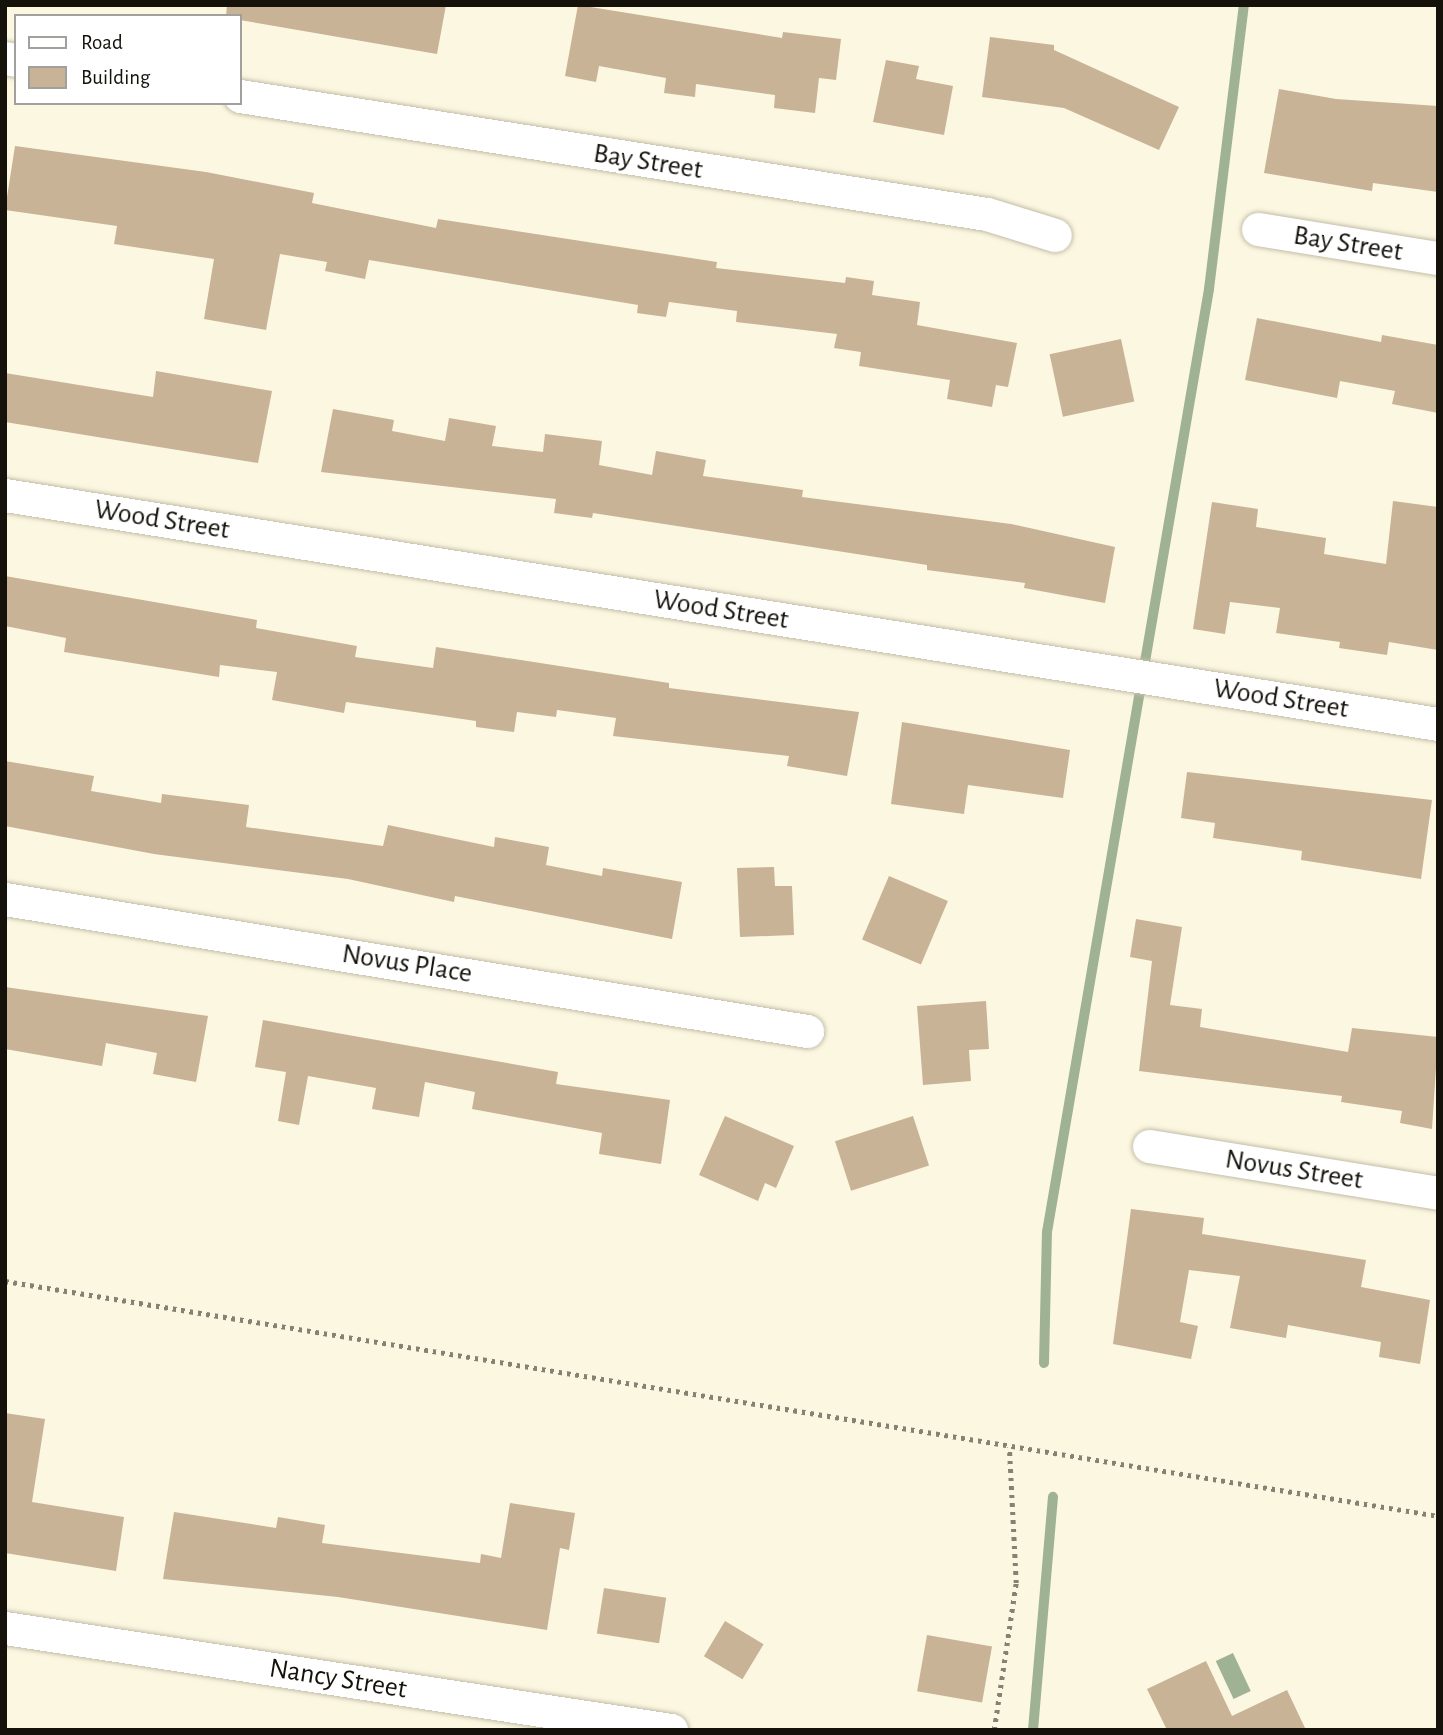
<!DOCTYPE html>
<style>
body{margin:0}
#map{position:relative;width:1443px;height:1735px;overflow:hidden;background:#fcf7e1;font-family:"Alegreya Sans",sans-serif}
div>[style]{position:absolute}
.water>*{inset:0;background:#9fb294;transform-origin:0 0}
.stream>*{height:10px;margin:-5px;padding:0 5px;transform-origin:5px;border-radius:5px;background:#9fb294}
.building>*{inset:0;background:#c8b396;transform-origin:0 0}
.path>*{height:4.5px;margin-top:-2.25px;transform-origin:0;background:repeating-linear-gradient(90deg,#858173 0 3.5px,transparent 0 8.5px)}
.roads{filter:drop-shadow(0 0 2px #c3bda9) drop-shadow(0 0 2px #c3bda9)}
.minor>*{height:33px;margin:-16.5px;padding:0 16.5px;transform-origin:16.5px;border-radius:16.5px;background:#fff}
span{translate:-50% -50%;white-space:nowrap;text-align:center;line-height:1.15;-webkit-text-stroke:6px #fff;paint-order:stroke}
.street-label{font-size:28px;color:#14120b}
.frame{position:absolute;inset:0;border:7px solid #14120b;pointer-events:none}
.legend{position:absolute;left:14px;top:14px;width:228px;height:91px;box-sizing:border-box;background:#fff;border:2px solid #a1a09d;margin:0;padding:9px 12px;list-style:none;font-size:21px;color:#14120b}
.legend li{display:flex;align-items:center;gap:14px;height:35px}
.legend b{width:35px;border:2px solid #a1a09d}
</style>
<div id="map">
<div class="water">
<i style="left:1233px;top:1653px;width:42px;height:19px;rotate:65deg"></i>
</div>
<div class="stream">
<i style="left:1044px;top:1363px;width:131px;rotate:-88.7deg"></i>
<i style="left:1047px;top:1232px;width:957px;rotate:-80.25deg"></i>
<i style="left:1209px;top:289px;width:286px;rotate:-83deg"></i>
<i style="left:1033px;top:1730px;width:234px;rotate:-85.1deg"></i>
</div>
<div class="building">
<i style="clip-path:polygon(227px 5px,446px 5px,437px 54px,240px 20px,240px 16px,226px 16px)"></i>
<i style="clip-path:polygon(578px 5px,782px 38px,783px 32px,841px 39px,836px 80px,819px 78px,815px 113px,774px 108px,775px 95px,696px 84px,695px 97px,664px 93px,666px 78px,599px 66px,596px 82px,565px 76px)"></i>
<i style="clip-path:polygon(990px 37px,1054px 45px,1054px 50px,1179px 107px,1159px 150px,1064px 108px,982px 97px)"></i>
<i style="clip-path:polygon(886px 60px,919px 66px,916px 79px,953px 86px,944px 135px,873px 122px)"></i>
<i style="clip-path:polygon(1279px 89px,1336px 99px,1438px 106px,1438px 192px,1373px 183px,1372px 191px,1264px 173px)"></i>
<i style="clip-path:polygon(15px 146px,206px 172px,314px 193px,312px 203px,436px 228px,438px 219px,717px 262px,716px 268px,845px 283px,846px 277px,874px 281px,872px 295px,920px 302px,917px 325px,1017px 343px,1008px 387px,996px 385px,992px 407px,947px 399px,950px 380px,859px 366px,861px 352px,834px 348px,837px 334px,736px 322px,737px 311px,669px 302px,666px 317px,637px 313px,638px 305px,369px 260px,365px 279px,325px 271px,327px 262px,280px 254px,266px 330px,204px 319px,214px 259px,114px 244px,117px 226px,5px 210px)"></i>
<i style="clip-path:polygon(1257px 318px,1381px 342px,1382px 335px,1438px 345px,1438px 413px,1392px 404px,1395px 391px,1340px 381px,1337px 398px,1245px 380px)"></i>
<i style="left:1121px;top:339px;width:64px;height:73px;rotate:78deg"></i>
<i style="clip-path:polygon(156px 371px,272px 391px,258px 463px,5px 422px,5px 373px,153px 397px)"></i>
<i style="clip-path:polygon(333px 409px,394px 420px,392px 431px,445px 441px,449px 418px,496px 426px,492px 446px,543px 452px,545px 434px,602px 441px,599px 465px,652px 475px,656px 451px,706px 460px,703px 476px,803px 490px,802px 497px,1011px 524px,1115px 547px,1105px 603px,1024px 588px,1025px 583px,927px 570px,927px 565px,593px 513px,592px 518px,554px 513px,556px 499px,321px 472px)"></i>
<i style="clip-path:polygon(1393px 501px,1438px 507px,1438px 650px,1389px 642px,1387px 655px,1339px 648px,1340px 642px,1276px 633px,1280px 608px,1230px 602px,1225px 634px,1193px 629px,1212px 502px,1258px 509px,1256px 527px,1326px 538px,1324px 554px,1386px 564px)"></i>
<i style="clip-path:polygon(5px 576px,257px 620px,256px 628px,357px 646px,355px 657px,433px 668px,436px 647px,669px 683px,669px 688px,859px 712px,847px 776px,787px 766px,789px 756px,613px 736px,616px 718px,557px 710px,556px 717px,517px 712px,514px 732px,476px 727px,476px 721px,346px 702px,344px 713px,272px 700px,277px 672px,220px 665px,219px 677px,64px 652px,66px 638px,5px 626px)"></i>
<i style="clip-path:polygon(902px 722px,1070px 750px,1063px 798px,968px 785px,964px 814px,891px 804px)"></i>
<i style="clip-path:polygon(5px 761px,94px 776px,91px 791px,161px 803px,162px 794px,249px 805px,246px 827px,383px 846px,388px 825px,494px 847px,495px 837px,549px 847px,546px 865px,602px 876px,603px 868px,682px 882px,672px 939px,455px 896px,454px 902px,348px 879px,154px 854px,5px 826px)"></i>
<i style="clip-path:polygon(1187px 772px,1432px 800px,1421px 879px,1301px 860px,1302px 851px,1213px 838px,1215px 823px,1181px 818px)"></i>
<i style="clip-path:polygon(774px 867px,775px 886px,792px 886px,794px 935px,740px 937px,737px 868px)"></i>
<i style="left:889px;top:876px;width:64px;height:69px;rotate:23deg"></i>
<i style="clip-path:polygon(1136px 919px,1182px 927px,1170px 1005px,1202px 1009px,1200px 1027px,1348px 1052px,1352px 1028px,1438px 1037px,1432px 1129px,1400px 1123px,1402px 1111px,1341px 1102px,1342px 1096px,1139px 1071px,1152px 961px,1130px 957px)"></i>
<i style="clip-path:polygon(5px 987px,208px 1016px,196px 1082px,153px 1074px,157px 1053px,106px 1043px,102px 1066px,5px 1049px)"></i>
<i style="clip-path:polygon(986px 1001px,989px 1049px,969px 1050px,971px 1081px,923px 1085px,917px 1006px)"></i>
<i style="clip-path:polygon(263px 1020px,558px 1072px,556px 1084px,670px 1100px,661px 1164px,599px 1154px,602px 1133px,472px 1109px,475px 1092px,425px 1082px,419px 1117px,372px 1109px,376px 1088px,308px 1076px,299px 1125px,278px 1121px,286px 1072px,255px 1067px)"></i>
<i style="clip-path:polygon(725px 1116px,794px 1146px,776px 1188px,765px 1183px,758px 1201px,699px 1175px)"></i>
<i style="left:913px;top:1116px;width:52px;height:82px;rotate:72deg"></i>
<i style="clip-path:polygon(1131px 1209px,1204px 1218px,1202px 1234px,1366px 1260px,1361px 1287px,1430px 1300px,1420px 1364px,1379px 1357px,1381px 1342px,1288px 1325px,1286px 1338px,1230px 1328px,1240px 1276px,1189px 1270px,1180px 1322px,1198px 1326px,1191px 1359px,1113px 1344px)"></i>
<i style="clip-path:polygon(5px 1413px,45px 1419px,32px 1502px,124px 1517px,116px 1571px,5px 1553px)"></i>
<i style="clip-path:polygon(510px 1503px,575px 1513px,569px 1550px,560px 1548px,547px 1630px,338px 1597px,163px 1579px,174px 1512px,276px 1528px,278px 1517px,325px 1525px,322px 1543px,480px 1563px,481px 1554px,501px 1558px)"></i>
<i style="left:604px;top:1588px;width:63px;height:46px;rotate:9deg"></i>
<i style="left:725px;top:1621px;width:45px;height:41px;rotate:31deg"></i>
<i style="left:927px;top:1635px;width:66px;height:57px;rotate:10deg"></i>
<i style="clip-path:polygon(1206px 1661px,1232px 1716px,1287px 1690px,1306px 1730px,1167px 1730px,1147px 1689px)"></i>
</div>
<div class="path">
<i style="left:5px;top:1281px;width:1452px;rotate:9.31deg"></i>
<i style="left:994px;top:1730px;width:149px;rotate:-81.5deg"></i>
<i style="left:1016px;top:1583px;width:136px;rotate:-92.9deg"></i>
</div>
<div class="roads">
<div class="minor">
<i style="left:5px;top:58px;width:11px;rotate:10deg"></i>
<i style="left:240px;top:96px;width:756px;rotate:8.98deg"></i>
<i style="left:987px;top:214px;width:71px;rotate:17.2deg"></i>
<i style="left:1258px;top:229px;width:182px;rotate:9.2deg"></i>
<i style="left:5px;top:495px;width:1451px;rotate:9.08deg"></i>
<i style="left:5px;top:899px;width:813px;rotate:9.35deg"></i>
<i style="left:1149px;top:1146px;width:293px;rotate:9.2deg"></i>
<i style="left:5px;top:1628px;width:674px;rotate:8.71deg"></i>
</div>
</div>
<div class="street-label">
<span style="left:648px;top:162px;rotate:9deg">Bay Street</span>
<span style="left:1348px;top:244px;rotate:9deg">Bay Street</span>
<span style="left:162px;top:520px;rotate:9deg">Wood Street</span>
<span style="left:721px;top:610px;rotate:9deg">Wood Street</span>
<span style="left:1281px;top:699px;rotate:9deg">Wood Street</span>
<span style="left:407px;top:964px;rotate:9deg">Novus Place</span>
<span style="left:1294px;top:1170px;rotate:9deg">Novus Street</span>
<span style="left:338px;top:1679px;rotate:9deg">Nancy Street</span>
</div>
<div class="frame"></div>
<ul class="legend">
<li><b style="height:9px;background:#fff"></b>Road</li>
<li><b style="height:19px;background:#c8b396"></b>Building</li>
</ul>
</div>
